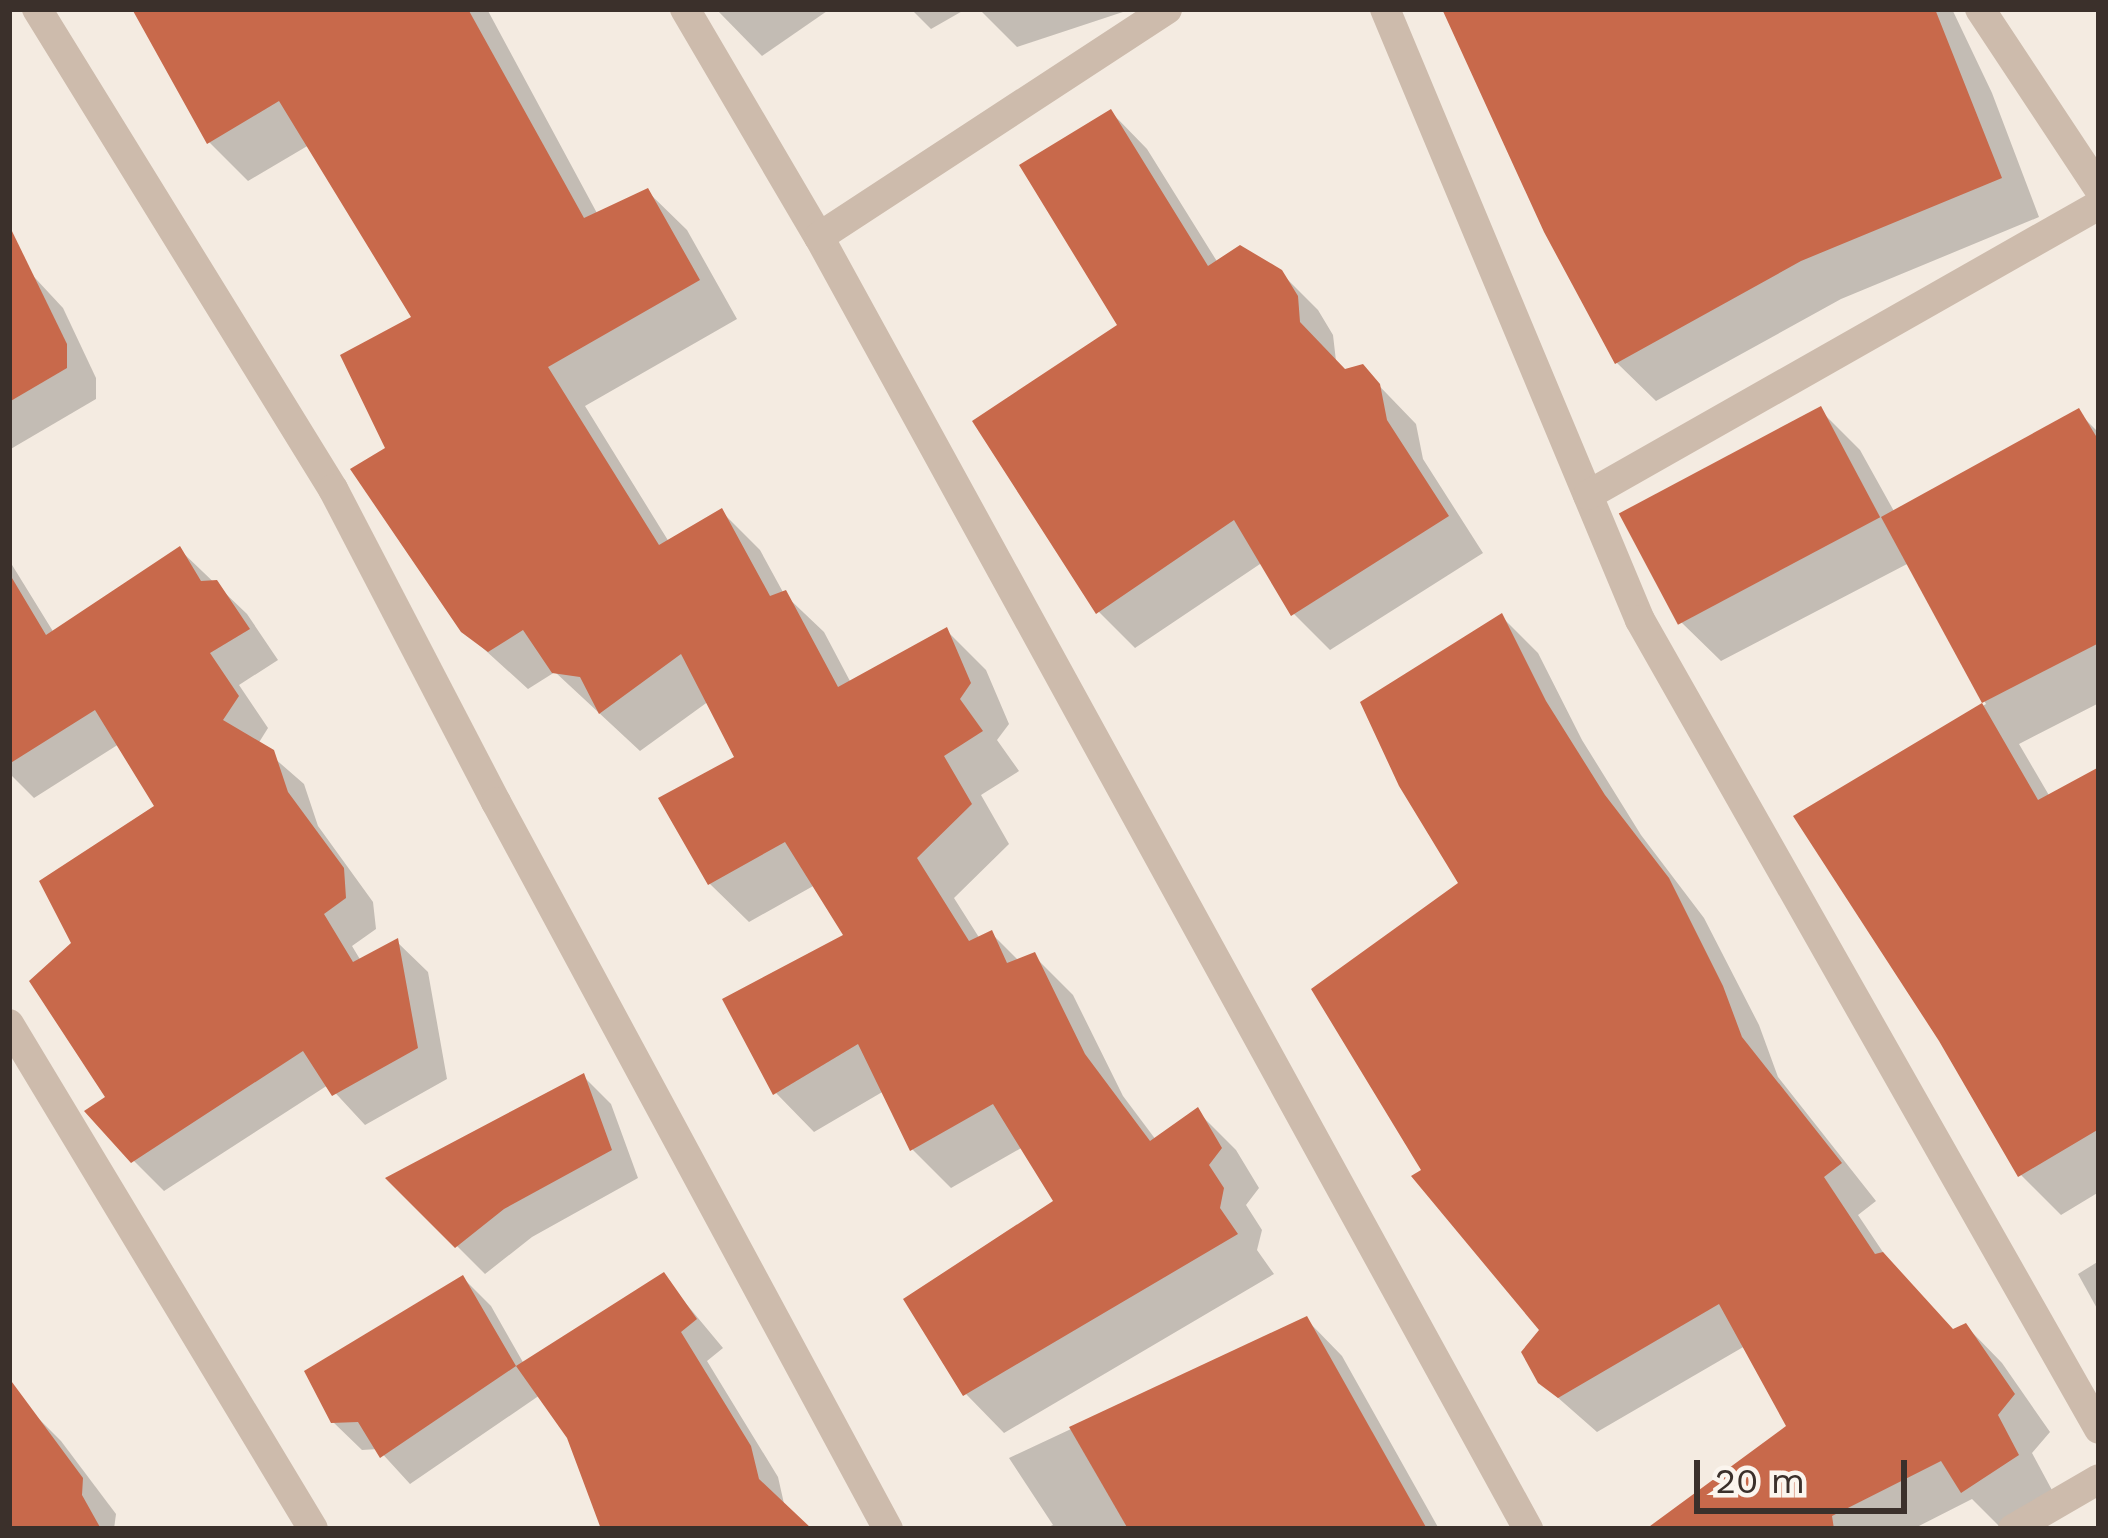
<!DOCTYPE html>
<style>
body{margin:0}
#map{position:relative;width:2108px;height:1538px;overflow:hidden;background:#f4ebe1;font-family:"Work Sans",sans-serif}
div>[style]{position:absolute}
.shadow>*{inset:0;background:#0003}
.building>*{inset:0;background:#c8694b;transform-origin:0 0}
.street>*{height:30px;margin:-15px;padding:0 15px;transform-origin:15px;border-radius:15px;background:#cdbbac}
span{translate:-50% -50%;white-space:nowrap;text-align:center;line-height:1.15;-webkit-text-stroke:10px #fbf5ee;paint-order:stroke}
.frame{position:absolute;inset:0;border:12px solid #3b302b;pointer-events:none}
.scale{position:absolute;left:1694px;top:1460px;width:213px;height:54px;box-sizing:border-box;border:6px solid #3b302b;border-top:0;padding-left:15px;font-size:36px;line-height:42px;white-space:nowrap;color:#3b302b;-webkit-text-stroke:9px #fbf5ee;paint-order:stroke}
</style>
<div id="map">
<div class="shadow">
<i style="clip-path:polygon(133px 9px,487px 9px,598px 215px,647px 191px,687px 230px,737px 319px,585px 406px,669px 542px,721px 511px,760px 550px,784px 594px,824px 632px,851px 683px,947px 631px,986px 670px,1009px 724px,997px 740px,1019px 771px,981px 795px,1009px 844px,954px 898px,980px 939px,991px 933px,1019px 961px,1034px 956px,1073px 995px,1123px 1096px,1156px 1140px,1197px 1111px,1236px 1150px,1259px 1188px,1246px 1205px,1262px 1230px,1257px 1250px,1274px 1274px,1004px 1433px,966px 1394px,1057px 1202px,1023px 1147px,951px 1188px,912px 1149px,884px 1091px,814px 1132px,776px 1093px,847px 937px,815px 885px,749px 922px,710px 884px,738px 759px,709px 701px,640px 751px,555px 672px,528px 689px,463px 630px,389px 449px,415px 318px,309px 145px,248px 181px,209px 142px)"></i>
<i style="clip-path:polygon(716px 9px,830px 9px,762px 56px)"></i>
<i style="clip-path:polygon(911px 9px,966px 9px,931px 29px)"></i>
<i style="clip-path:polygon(979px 9px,1132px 9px,1017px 47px)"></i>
<i style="clip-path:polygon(1443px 9px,1952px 9px,1992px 93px,2039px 217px,1841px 299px,1656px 401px,1617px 363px)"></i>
<i style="clip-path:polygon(1111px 112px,1147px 149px,1218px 263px,1280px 272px,1318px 310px,1333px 335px,1336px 361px,1346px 372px,1362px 368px,1416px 424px,1423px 459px,1483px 553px,1330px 650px,1294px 614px,1263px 562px,1135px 648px,1099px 612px,1121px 326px)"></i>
<i style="clip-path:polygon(9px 250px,63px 308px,96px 378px,96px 399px,9px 450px)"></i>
<i style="clip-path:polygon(1820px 410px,1860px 450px,1895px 513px,2078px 412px,2099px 433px,2099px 703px,2019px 744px,2050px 797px,2099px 771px,2099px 1192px,2061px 1215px,2021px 1175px,1941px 1039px,1797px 817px,1986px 704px,1909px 563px,1721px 661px,1681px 622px)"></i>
<i style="clip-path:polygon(180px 550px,247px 614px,278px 660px,239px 685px,268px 728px,258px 744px,304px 784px,318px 826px,373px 902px,376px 929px,352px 946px,361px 961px,397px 942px,428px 972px,447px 1079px,365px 1125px,328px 1085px,164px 1191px,133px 1160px,109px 1098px,75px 944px,158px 807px,119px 744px,34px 798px,9px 773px,9px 560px,54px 633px)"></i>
<i style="clip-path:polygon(1502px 617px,1538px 653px,1582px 740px,1641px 835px,1704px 918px,1759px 1025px,1778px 1077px,1876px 1201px,1858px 1215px,1891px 1264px,1954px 1331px,1966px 1326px,2002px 1363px,2050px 1432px,2032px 1453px,2053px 1492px,2000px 1527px,1972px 1499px,1913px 1529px,1651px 1529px,1790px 1427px,1745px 1346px,1597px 1432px,1540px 1382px,1543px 1330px,1425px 1171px)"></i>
<i style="clip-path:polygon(583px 1076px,611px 1104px,638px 1178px,532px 1237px,485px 1274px,390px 1179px)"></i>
<i style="clip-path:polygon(2099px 1261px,2099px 1312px,2078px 1274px)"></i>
<i style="clip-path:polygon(663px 1276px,723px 1348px,707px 1361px,778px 1477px,785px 1508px,569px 1436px,540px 1395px,410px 1484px,378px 1449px,362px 1450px,333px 1422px,463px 1278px,491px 1306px,524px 1364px)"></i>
<i style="clip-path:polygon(1306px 1319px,1342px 1356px,1439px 1529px,1044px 1529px,1053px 1525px,1009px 1458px)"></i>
<i style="clip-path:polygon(28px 1408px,61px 1441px,116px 1514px,114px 1529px,9px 1529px,9px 1421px)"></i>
</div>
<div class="building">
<i style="clip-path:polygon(132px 9px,468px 9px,584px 218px,648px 188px,700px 280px,548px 367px,659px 545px,722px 508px,770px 596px,786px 590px,838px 687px,947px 627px,971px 683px,960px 699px,983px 731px,944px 756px,972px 804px,917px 858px,969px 941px,992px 930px,1007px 963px,1035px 952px,1085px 1054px,1150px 1141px,1198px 1107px,1222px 1148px,1209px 1165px,1224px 1188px,1220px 1208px,1238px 1234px,963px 1396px,903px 1299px,1053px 1201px,993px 1104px,910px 1151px,858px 1044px,773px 1095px,722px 999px,843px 935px,785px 842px,708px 885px,658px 798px,734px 757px,681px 654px,599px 714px,580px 677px,552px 673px,523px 630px,488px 652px,461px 632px,350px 469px,385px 448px,340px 355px,411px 317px,279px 101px,207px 144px)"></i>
<i style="clip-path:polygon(1442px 9px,1935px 9px,2002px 178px,1801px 261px,1615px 364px,1544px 232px)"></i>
<i style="clip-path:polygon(1111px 109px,1208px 266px,1240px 245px,1282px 270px,1298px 296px,1300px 322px,1345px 369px,1363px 364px,1380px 384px,1387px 420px,1449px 516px,1291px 616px,1234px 520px,1096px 614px,972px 421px,1117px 325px,1019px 165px)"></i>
<i style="clip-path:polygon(9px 225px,67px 344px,67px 368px,9px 402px)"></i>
<i style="left:1821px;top:406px;width:126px;height:229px;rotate:62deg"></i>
<i style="clip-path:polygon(2079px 408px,2099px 441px,2099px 643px,1982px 703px,1881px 517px)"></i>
<i style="clip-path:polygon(180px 546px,201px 581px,217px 580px,250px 629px,210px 653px,239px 696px,223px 720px,274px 750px,288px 792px,344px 868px,346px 898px,324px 914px,353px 962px,398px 938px,418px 1048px,332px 1096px,303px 1051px,131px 1163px,84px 1111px,105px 1097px,29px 981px,71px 943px,39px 881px,154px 806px,95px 710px,9px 764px,9px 573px,46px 635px)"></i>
<i style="clip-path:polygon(1502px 613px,1546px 701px,1605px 795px,1669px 878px,1723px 986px,1742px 1037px,1842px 1163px,1824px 1177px,1875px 1254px,1883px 1252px,1953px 1329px,1966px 1323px,2015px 1394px,1998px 1415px,2019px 1455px,1961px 1493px,1941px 1461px,1832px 1516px,1834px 1529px,1646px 1529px,1786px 1426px,1719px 1304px,1558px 1398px,1538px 1383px,1521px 1352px,1539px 1330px,1411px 1176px,1421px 1170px,1311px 989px,1458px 883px,1399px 786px,1360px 702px)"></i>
<i style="clip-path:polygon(1982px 703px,2038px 800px,2099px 767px,2099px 1129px,2018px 1177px,1939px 1041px,1793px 816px)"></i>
<i style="clip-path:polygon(584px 1073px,612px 1150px,504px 1209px,455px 1248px,385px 1178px)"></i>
<i style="clip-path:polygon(664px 1272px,697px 1319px,681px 1332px,751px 1446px,759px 1479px,812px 1529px,601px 1529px,567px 1438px,516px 1366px)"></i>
<i style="clip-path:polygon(463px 1275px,516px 1366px,380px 1458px,358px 1422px,331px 1423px,304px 1371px)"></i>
<i style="clip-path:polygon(1307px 1316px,1427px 1529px,1128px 1529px,1069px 1427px)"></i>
<i style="clip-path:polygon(9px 1378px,83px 1478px,82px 1495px,101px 1529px,9px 1529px)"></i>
</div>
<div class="street">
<i style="left:37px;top:9px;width:564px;rotate:58.34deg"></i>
<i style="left:333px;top:489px;width:353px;rotate:62.5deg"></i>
<i style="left:496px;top:802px;width:826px;rotate:61.67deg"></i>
<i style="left:685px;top:9px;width:264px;rotate:59.6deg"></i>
<i style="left:819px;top:237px;width:1474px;rotate:61.24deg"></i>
<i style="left:1385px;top:9px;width:662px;rotate:67.35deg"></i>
<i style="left:1640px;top:620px;width:930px;rotate:60.43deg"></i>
<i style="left:1980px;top:9px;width:216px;rotate:56.5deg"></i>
<i style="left:819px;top:237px;width:416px;rotate:-33.2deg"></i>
<i style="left:1588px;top:495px;width:588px;rotate:-29.58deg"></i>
<i style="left:9px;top:1024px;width:589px;rotate:58.95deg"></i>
<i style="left:2013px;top:1529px;width:99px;rotate:-30.2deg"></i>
</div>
<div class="frame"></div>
<div class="scale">20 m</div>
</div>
